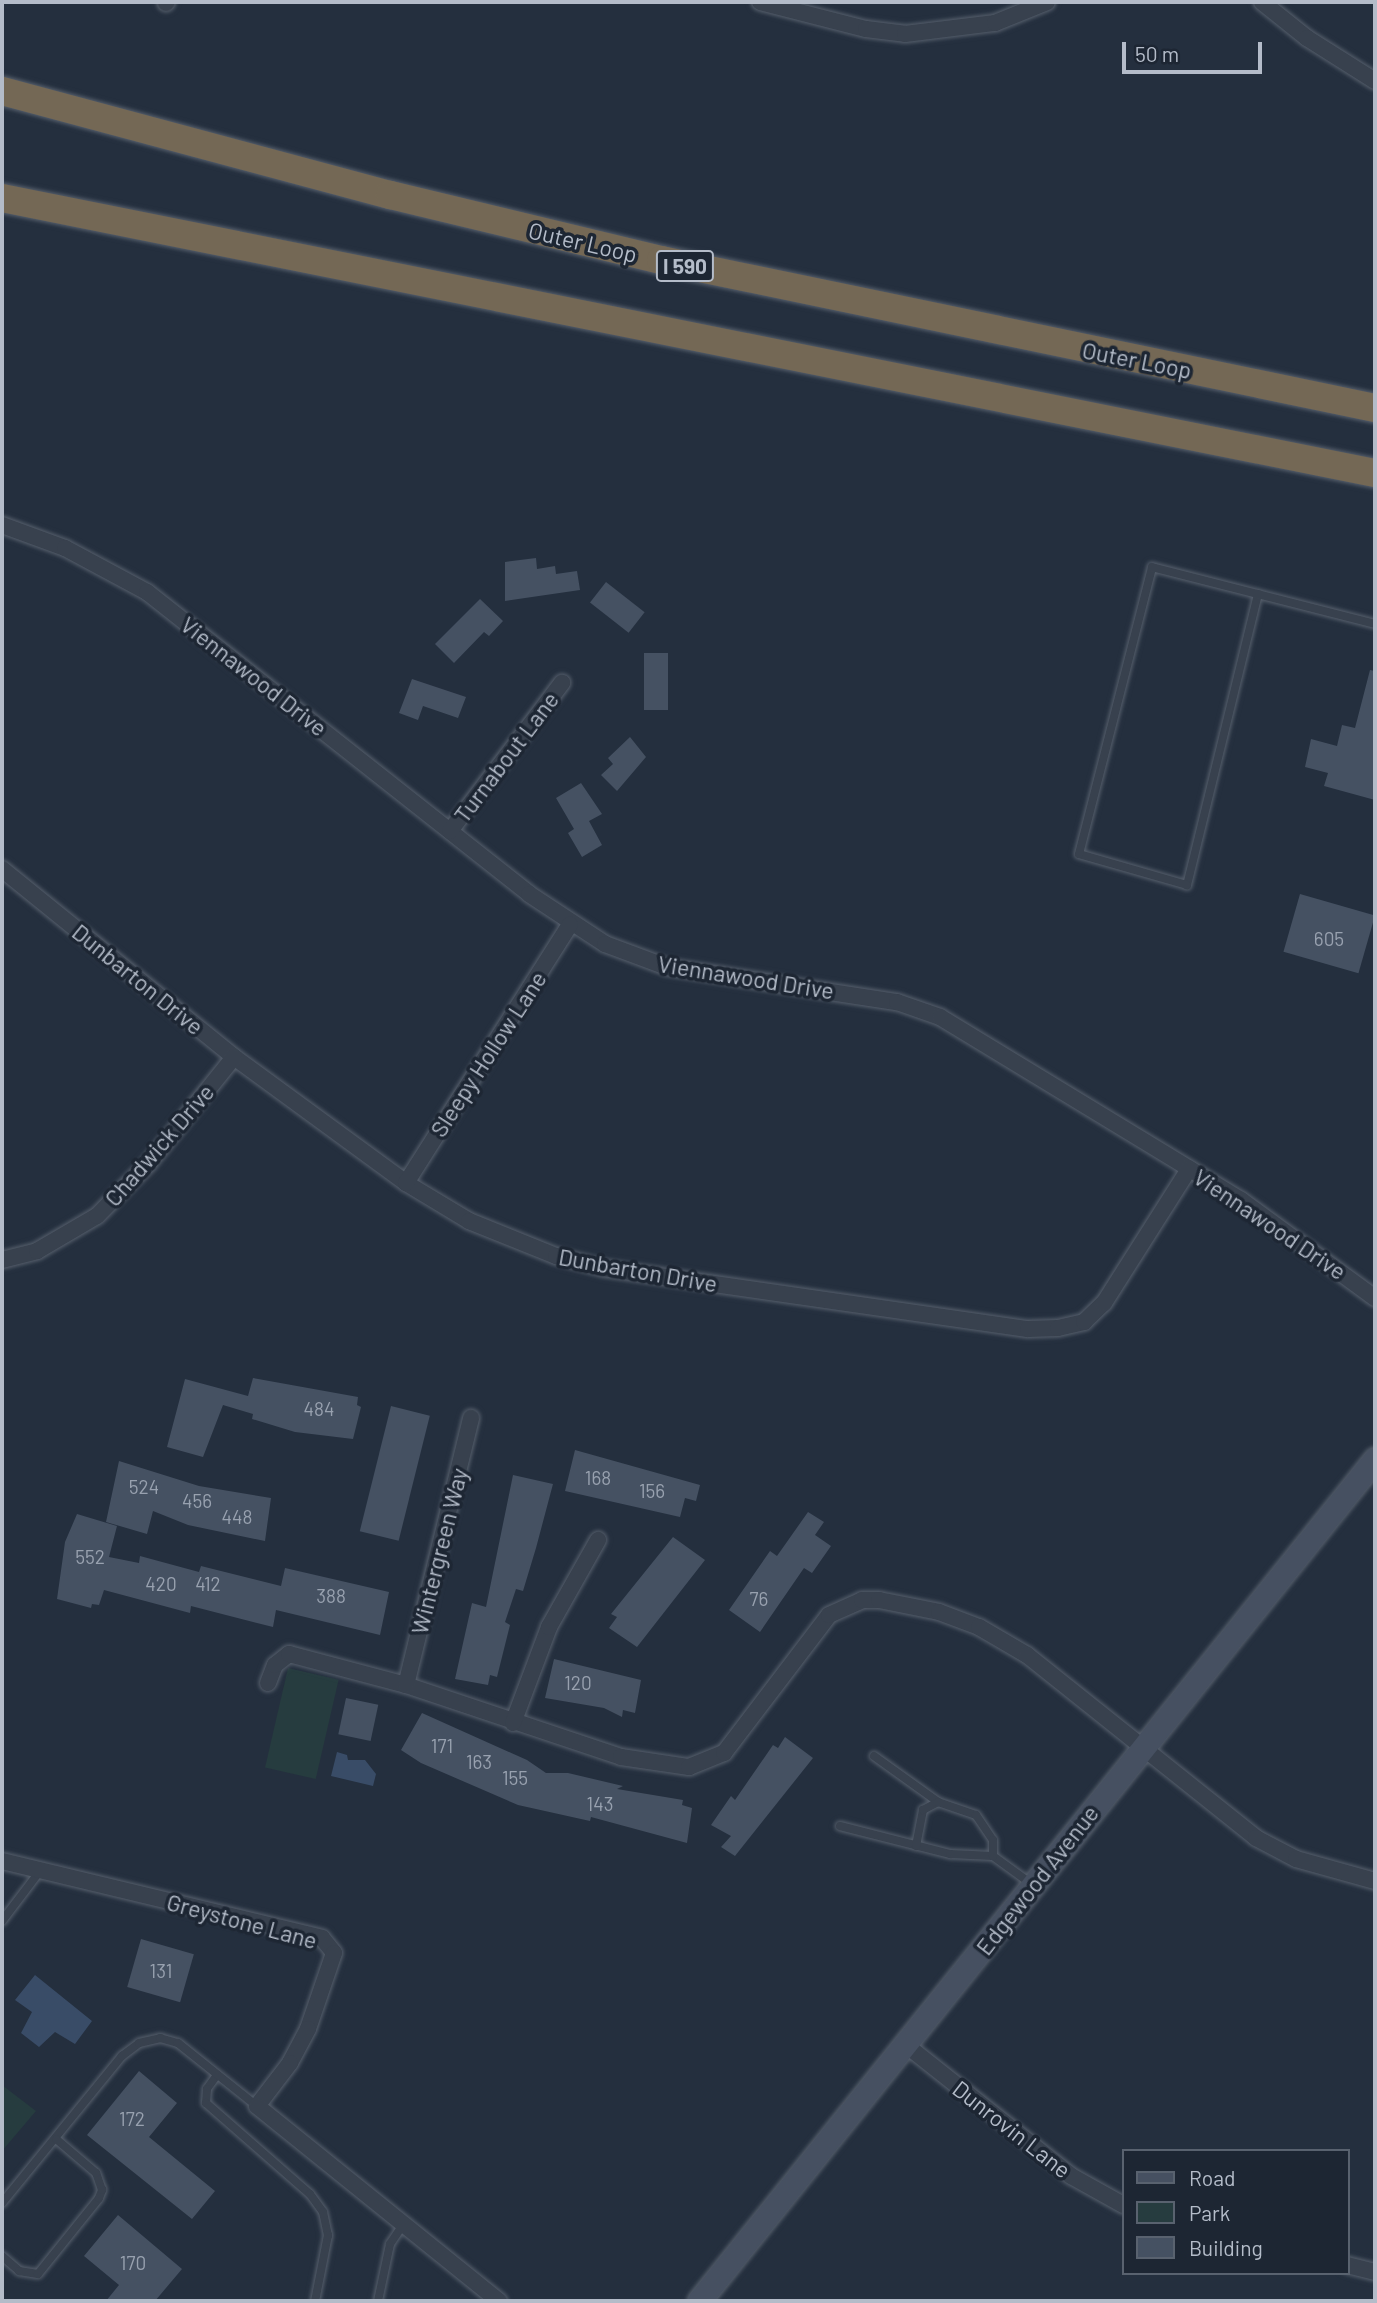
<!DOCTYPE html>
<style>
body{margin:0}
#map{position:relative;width:1377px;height:2303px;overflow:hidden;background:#242f3e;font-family:Barlow,sans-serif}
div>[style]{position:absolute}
.green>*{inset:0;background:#263c3f;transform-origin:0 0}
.water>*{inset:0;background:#394c67}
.building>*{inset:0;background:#455162;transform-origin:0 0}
.roads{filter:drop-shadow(0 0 2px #565f6c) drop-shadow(0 0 2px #565f6c)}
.lane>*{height:8px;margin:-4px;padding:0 4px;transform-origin:4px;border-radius:4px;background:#38414e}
.street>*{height:16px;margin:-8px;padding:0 8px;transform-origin:8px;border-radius:8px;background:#38414e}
.secondary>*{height:23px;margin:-11.5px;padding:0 11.5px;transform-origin:11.5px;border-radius:11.5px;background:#465061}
.highway>*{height:28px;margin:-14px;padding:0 14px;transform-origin:14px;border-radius:14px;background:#746855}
span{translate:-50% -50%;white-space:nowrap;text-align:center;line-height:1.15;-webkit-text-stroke:7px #1d2633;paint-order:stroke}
.number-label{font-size:19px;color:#98a1af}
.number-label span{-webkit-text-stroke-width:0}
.shield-label span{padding:2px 5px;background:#1d2633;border:2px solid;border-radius:5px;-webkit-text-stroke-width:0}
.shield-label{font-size:21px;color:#b4bcc9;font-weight:700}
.street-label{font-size:23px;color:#b4bcc9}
.frame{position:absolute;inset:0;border:4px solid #b4bcc9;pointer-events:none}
.legend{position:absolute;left:1122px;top:2149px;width:228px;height:126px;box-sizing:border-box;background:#1d2633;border:2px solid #59626f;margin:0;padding:9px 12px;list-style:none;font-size:21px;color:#b4bcc9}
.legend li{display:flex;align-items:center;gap:14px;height:35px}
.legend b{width:35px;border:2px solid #59626f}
.scale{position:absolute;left:1122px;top:42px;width:140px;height:32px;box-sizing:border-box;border:4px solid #b4bcc9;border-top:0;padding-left:9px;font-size:21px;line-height:24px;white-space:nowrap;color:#b4bcc9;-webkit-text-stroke:5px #1d2633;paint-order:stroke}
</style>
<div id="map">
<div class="green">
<i style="left:288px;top:1668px;width:52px;height:102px;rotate:13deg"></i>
<i style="clip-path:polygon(2px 2085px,36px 2111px,2px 2151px)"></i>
</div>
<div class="water">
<i style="clip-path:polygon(337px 1752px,347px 1755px,348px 1760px,365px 1760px,376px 1774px,373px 1786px,331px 1776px)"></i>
<i style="clip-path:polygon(35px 1975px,92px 2021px,75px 2044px,55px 2032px,39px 2047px,21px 2033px,32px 2012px,15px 2000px)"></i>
</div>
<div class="building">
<i style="clip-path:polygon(536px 558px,537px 569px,555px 566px,556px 574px,577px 571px,580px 590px,505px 601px,505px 562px)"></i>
<i style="left:606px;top:582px;width:49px;height:26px;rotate:38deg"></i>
<i style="clip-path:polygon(480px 599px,503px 621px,489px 636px,484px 632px,454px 663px,435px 644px)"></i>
<i style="left:668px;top:653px;width:57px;height:24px;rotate:90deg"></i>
<i style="clip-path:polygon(1370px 670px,1375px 671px,1375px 800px,1324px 786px,1328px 773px,1305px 767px,1311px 739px,1337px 746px,1342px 725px,1355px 728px)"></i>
<i style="clip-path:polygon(412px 679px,466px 697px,458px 718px,423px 706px,418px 720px,399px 713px)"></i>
<i style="clip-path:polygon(630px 737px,646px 757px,617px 791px,601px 775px,613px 764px,608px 758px)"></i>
<i style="clip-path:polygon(581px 783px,602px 814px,589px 821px,602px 845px,582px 857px,568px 833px,574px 829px,556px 798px)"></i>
<i style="left:1300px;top:894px;width:78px;height:60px;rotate:16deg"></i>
<i style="clip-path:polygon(253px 1378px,358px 1397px,357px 1405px,361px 1407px,353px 1439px,295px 1432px,252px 1419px,253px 1414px,223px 1405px,203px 1457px,167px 1447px,185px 1379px,248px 1396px)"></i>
<i style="left:391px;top:1406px;width:40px;height:129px;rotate:14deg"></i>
<i style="clip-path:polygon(575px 1450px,700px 1485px,696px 1501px,685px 1498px,680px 1517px,565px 1491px)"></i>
<i style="clip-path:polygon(119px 1461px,199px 1486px,271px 1498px,265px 1541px,188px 1525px,153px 1511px,147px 1534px,106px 1522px)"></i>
<i style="clip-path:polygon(513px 1475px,553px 1484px,536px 1548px,523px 1591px,516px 1589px,505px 1622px,510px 1625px,497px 1677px,490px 1675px,488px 1685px,455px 1679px,472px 1603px,486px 1607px)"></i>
<i style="clip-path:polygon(808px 1512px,824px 1522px,815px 1535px,831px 1546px,812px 1573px,804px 1568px,760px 1632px,729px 1610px,770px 1551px,777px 1556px)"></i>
<i style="clip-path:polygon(77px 1514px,117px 1526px,109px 1557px,139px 1563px,140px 1556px,199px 1572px,201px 1566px,281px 1586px,285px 1568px,389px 1592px,380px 1635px,276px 1610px,273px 1627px,191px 1606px,190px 1613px,104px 1590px,99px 1605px,92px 1604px,91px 1608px,57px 1599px,65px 1542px)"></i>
<i style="clip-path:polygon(673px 1537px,705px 1560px,637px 1647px,609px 1628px,617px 1617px,611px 1614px)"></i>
<i style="clip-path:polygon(554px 1659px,641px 1680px,635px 1713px,623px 1710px,622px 1717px,604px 1708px,545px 1698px)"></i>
<i style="left:346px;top:1698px;width:33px;height:37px;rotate:12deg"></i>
<i style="clip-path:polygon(422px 1713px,527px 1760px,546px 1773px,568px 1773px,623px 1786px,617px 1789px,683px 1800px,682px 1805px,692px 1808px,687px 1843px,591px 1817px,590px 1821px,518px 1805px,421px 1763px,401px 1750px)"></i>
<i style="clip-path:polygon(785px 1737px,813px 1758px,735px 1856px,721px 1847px,731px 1836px,711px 1825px,731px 1796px,735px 1800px,773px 1745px,778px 1748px)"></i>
<i style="left:141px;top:1939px;width:55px;height:50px;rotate:16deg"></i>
<i style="clip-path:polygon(139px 2071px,177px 2103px,149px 2137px,215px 2191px,192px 2219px,87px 2135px)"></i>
<i style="clip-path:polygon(118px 2215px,182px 2269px,155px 2301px,106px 2301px,119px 2285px,84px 2256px)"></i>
</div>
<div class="roads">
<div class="lane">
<i style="left:1258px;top:594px;width:300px;rotate:103.7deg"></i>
<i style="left:1187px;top:885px;width:112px;rotate:-164deg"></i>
<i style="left:1079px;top:854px;width:296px;rotate:-75.7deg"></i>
<i style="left:1152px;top:567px;width:230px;rotate:14.3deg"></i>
<i style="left:874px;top:1756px;width:79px;rotate:35.7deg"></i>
<i style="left:840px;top:1826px;width:114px;rotate:14.3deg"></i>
<i style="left:950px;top:1854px;width:43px;rotate:2.7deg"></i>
<i style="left:993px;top:1856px;width:46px;rotate:36.1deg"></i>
<i style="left:916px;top:1846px;width:37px;rotate:-79deg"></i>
<i style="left:923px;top:1810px;width:17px;rotate:-28deg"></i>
<i style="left:938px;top:1802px;width:40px;rotate:18.9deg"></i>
<i style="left:976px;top:1815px;width:30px;rotate:56deg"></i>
<i style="left:993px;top:1840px;width:16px;rotate:90deg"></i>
<i style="left:2px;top:1921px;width:63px;rotate:-52.8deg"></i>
<i style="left:217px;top:2075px;width:17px;rotate:126deg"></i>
<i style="left:207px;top:2089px;width:14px;rotate:94deg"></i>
<i style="left:206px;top:2103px;width:138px;rotate:41.2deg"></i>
<i style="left:310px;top:2194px;width:22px;rotate:54deg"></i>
<i style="left:323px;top:2212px;width:24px;rotate:78deg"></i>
<i style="left:328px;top:2235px;width:67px;rotate:101.1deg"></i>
<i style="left:2px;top:2203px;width:190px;rotate:-50.8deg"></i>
<i style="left:122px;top:2056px;width:21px;rotate:-37deg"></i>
<i style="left:139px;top:2043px;width:22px;rotate:-13deg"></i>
<i style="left:160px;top:2038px;width:19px;rotate:16deg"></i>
<i style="left:178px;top:2043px;width:101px;rotate:38.6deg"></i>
<i style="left:2px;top:2256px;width:23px;rotate:41deg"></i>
<i style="left:19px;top:2271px;width:19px;rotate:9deg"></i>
<i style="left:38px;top:2274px;width:97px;rotate:-51.2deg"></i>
<i style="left:99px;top:2198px;width:9px;rotate:-69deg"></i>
<i style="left:102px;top:2190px;width:18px;rotate:-109deg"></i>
<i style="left:96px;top:2173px;width:52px;rotate:-139.6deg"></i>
<i style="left:378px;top:2301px;width:58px;rotate:-78.1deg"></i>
<i style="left:390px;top:2244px;width:23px;rotate:-56deg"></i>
</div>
<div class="street">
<i style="left:760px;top:2px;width:109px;rotate:14.3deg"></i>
<i style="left:866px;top:29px;width:39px;rotate:7deg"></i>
<i style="left:905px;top:34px;width:91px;rotate:-7deg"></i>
<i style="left:995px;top:23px;width:56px;rotate:-22deg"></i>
<i style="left:1262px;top:2px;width:58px;rotate:38.7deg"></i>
<i style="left:1307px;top:38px;width:80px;rotate:32.3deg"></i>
<i style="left:166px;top:3px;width:1px;rotate:-45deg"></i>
<i style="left:2px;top:525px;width:67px;rotate:20.1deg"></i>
<i style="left:65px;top:548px;width:93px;rotate:28.2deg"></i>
<i style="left:147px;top:592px;width:487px;rotate:38.3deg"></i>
<i style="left:529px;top:894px;width:91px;rotate:33.3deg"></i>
<i style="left:605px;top:944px;width:66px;rotate:20.4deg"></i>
<i style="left:667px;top:967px;width:233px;rotate:8.7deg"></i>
<i style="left:897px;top:1002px;width:46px;rotate:19.2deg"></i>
<i style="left:940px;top:1017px;width:352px;rotate:31.3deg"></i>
<i style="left:1241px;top:1200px;width:166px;rotate:36.2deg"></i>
<i style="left:450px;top:831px;width:186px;rotate:-52.9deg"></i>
<i style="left:2px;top:869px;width:299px;rotate:39deg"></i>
<i style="left:234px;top:1057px;width:213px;rotate:36.2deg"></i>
<i style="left:406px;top:1183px;width:74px;rotate:31.1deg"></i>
<i style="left:469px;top:1221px;width:94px;rotate:21.9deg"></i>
<i style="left:556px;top:1256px;width:49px;rotate:14.3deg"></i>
<i style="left:603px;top:1268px;width:429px;rotate:8.2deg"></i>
<i style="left:1028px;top:1329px;width:30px;rotate:-2deg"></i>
<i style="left:1058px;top:1328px;width:27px;rotate:-13deg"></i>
<i style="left:1084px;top:1322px;width:28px;rotate:-44deg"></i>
<i style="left:1104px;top:1303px;width:159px;rotate:-57.6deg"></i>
<i style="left:406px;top:1183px;width:306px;rotate:-57.6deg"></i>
<i style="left:2px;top:1260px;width:36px;rotate:-14deg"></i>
<i style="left:37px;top:1251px;width:69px;rotate:-30.3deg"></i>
<i style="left:97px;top:1216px;width:73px;rotate:-45.6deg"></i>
<i style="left:148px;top:1164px;width:137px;rotate:-51.2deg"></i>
<i style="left:268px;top:1683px;width:19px;rotate:-69deg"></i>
<i style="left:275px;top:1665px;width:18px;rotate:-38deg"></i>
<i style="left:289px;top:1654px;width:121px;rotate:14.8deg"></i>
<i style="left:406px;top:1685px;width:227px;rotate:18.5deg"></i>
<i style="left:621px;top:1757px;width:69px;rotate:8.4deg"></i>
<i style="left:689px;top:1767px;width:38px;rotate:-22deg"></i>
<i style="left:724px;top:1753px;width:173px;rotate:-52.7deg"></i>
<i style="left:829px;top:1615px;width:36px;rotate:-24deg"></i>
<i style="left:862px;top:1600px;width:17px"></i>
<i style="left:879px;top:1600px;width:61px;rotate:11.3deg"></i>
<i style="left:939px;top:1612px;width:43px;rotate:20.6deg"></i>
<i style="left:979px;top:1627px;width:56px;rotate:30.3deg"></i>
<i style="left:1027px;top:1655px;width:293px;rotate:38.6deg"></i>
<i style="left:1256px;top:1838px;width:45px;rotate:27.7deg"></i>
<i style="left:1296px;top:1859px;width:82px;rotate:15.6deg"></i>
<i style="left:406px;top:1685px;width:275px;rotate:-76.3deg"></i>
<i style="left:513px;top:1723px;width:103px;rotate:-69.4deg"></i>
<i style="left:549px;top:1627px;width:100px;rotate:-60.6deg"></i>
<i style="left:2px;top:1861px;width:329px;rotate:13.5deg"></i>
<i style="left:322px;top:1938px;width:19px;rotate:51deg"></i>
<i style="left:334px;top:1953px;width:80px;rotate:108.9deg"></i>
<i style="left:308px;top:2029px;width:38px;rotate:118deg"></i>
<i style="left:290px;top:2063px;width:54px;rotate:127.5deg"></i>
<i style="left:257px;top:2106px;width:311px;rotate:38.9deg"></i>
<i style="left:906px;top:2045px;width:211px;rotate:38.4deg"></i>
<i style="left:1071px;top:2176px;width:60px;rotate:29.1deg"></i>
<i style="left:1347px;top:2265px;width:29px;rotate:14deg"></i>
</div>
<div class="secondary">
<i style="left:699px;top:2301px;width:1080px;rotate:-51.24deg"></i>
</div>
<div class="highway">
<i style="left:2px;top:91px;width:402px;rotate:15deg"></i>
<i style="left:390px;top:195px;width:279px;rotate:13.5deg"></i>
<i style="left:661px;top:260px;width:729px;rotate:11.71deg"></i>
<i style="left:2px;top:198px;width:1400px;rotate:11.33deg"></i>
</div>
</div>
<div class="number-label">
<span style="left:1329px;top:939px">605</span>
<span style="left:319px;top:1409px">484</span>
<span style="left:598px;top:1478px">168</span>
<span style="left:144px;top:1487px">524</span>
<span style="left:652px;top:1491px">156</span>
<span style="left:197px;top:1501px">456</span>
<span style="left:237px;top:1517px">448</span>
<span style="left:90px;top:1557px">552</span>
<span style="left:161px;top:1584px">420</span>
<span style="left:208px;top:1584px">412</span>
<span style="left:331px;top:1596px">388</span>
<span style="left:759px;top:1599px">76</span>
<span style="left:578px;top:1683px">120</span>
<span style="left:442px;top:1746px">171</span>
<span style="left:479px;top:1762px">163</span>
<span style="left:515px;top:1778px">155</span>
<span style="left:600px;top:1804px">143</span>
<span style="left:161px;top:1971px">131</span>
<span style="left:132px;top:2119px">172</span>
<span style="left:133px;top:2263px">170</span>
</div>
<div class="shield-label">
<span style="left:685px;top:266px">I 590</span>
</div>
<div class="street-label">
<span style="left:583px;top:242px;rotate:13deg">Outer Loop</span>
<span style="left:1137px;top:360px;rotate:11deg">Outer Loop</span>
<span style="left:254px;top:676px;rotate:38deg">Viennawood Drive</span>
<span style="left:506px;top:757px;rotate:-53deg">Turnabout Lane</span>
<span style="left:746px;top:977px;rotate:9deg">Viennawood Drive</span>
<span style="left:138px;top:979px;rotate:39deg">Dunbarton Drive</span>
<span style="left:488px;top:1054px;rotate:-57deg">Sleepy Hollow Lane</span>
<span style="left:159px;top:1145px;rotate:-49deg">Chadwick Drive</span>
<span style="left:1270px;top:1224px;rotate:34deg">Viennawood Drive</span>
<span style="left:638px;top:1270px;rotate:10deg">Dunbarton Drive</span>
<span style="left:439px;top:1551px;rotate:-76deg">Wintergreen Way</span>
<span style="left:1037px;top:1880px;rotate:-52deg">Edgewood Avenue</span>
<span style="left:242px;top:1921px;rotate:15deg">Greystone Lane</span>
<span style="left:1012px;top:2129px;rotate:38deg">Dunrovin Lane</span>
</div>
<div class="frame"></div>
<ul class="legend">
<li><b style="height:9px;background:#465061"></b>Road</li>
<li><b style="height:19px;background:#263c3f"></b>Park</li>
<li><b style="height:19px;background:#455162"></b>Building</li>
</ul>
<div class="scale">50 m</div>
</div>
